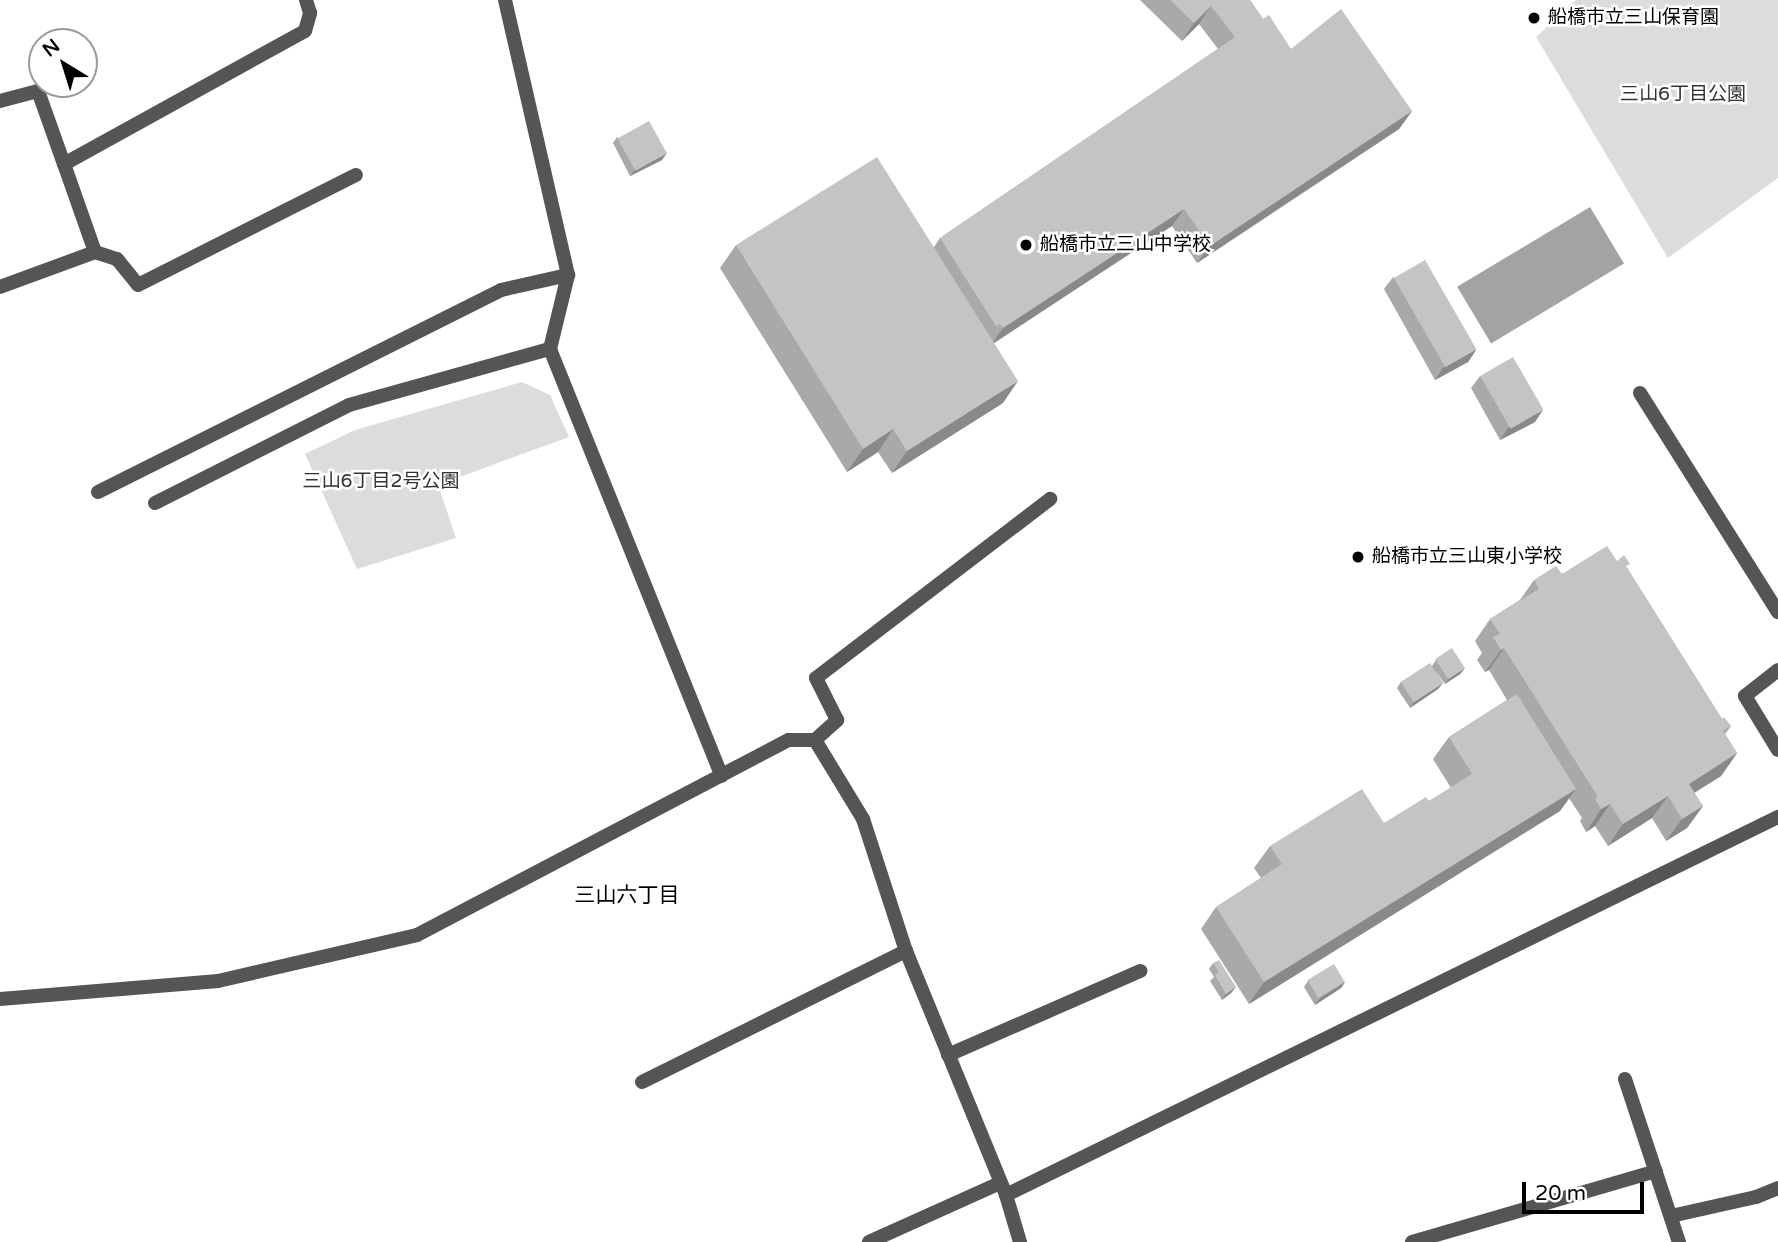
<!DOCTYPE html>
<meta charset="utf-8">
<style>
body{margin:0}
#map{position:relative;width:1778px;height:1242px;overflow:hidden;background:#fff;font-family:"Varela Round","Noto Sans JP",sans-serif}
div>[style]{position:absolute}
.green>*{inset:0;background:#dcdcdc}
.water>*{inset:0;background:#a3a3a3;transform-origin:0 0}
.lane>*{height:14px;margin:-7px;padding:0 7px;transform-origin:7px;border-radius:7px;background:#555}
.street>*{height:14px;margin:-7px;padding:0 7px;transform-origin:7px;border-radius:7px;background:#555}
.wall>*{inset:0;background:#a9a9a9}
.shaded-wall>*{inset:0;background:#898989}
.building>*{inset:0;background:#c4c4c4;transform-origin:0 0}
.dots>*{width:19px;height:19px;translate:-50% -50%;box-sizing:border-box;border:4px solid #fff;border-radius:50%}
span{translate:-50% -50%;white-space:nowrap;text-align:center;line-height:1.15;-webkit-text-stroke:5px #fff;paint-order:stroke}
.poi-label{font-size:19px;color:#000}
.left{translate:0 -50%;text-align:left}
.park-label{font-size:19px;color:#333}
.neighbourhood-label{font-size:21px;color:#000}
.north{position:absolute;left:28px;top:28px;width:70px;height:70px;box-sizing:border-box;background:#fff;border:2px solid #999;border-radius:50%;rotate:322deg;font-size:19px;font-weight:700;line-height:28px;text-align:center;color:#000}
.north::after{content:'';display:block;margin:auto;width:24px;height:32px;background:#000;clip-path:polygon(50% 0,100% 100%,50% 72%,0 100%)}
.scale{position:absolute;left:1522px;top:1182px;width:122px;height:32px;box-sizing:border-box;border:4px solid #000;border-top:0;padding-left:9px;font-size:21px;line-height:24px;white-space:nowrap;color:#000;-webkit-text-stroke:5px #fff;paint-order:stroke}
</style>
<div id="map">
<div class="green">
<i style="clip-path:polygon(1576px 0,1778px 0,1778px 178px,1668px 258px,1536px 37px)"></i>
<i style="clip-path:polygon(522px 382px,550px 395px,569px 437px,438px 485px,456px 538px,357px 569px,305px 454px,355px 430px)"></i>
</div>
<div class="water">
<i style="left:1590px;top:207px;width:66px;height:155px;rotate:59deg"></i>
</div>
<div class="lane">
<i style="left:0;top:101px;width:39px;rotate:-15deg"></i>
<i style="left:38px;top:91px;width:77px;rotate:70.4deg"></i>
<i style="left:815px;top:740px;width:30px;rotate:-42deg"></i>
<i style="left:837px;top:720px;width:47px;rotate:-116.6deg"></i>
<i style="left:816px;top:678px;width:295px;rotate:-37.4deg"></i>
<i style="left:948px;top:1055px;width:210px;rotate:-23.6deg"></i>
<i style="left:1625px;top:1079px;width:172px;rotate:71.7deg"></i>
<i style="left:642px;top:1082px;width:295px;rotate:-26.4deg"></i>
<i style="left:1671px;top:1216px;width:87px;rotate:-12.6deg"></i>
<i style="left:1756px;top:1197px;width:24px;rotate:-22deg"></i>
<i style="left:869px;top:1242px;width:144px;rotate:-24.2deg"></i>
<i style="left:1412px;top:1242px;width:254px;rotate:-16.2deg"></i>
</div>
<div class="street">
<i style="left:505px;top:0;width:282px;rotate:77.1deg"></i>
<i style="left:568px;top:275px;width:76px;rotate:103.7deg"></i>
<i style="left:550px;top:349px;width:460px;rotate:68.1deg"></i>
<i style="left:95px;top:252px;width:93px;rotate:-109.4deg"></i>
<i style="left:64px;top:164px;width:275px;rotate:-28.9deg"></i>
<i style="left:305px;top:31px;width:19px;rotate:-74deg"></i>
<i style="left:310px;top:13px;width:14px;rotate:-107deg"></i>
<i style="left:0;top:287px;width:101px;rotate:-20.2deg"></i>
<i style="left:95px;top:252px;width:23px;rotate:18deg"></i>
<i style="left:117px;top:259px;width:33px;rotate:51deg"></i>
<i style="left:138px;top:285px;width:244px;rotate:-26.8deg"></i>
<i style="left:1640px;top:393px;width:259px;rotate:57.8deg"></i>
<i style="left:98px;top:492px;width:451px;rotate:-26.6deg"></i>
<i style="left:501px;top:290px;width:69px;rotate:-12.6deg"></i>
<i style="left:155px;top:503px;width:217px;rotate:-26.8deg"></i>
<i style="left:349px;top:405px;width:209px;rotate:-15.6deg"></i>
<i style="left:1778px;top:670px;width:42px;rotate:141.8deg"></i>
<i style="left:1745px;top:696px;width:63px;rotate:58.6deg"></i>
<i style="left:0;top:999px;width:219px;rotate:-4.7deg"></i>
<i style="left:218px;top:981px;width:204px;rotate:-13deg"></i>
<i style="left:417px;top:935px;width:420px;rotate:-27.7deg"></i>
<i style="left:789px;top:740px;width:26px"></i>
<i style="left:815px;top:740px;width:92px;rotate:58.7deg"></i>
<i style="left:863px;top:819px;width:139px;rotate:72deg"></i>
<i style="left:906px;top:951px;width:264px;rotate:67.7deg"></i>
<i style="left:1006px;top:1195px;width:49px;rotate:73.4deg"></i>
<i style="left:1006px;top:1195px;width:860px;rotate:-26.09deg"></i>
</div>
<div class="wall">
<i style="clip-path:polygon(1140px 0,1250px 0,1263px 19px,1291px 49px,1412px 111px,1399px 129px,1197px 263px,1172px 226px,994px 343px,1003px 403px,892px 473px,878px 452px,847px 472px,720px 268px,736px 245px,934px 247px,940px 238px,1218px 49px,1199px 24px,1182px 41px)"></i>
<i style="clip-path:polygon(617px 137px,662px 160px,630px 176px,613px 143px)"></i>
<i style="clip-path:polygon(1393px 277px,1476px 350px,1468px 362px,1435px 380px,1384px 289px)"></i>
<i style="clip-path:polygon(1480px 376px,1535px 422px,1500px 440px,1471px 388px)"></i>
<i style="clip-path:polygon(1617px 561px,1627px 568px,1722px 719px,1731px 726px,1725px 734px,1737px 753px,1721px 776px,1694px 793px,1703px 806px,1687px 828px,1666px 841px,1652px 818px,1608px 846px,1595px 826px,1586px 832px,1580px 821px,1582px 818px,1569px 798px,1560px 811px,1249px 1004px,1201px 929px,1216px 907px,1261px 878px,1254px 868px,1270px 846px,1384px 823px,1429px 801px,1451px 788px,1433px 759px,1449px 737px,1507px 700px,1489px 670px,1485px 672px,1477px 660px,1482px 653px,1475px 641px,1490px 619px,1520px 600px,1534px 580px)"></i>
<i style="clip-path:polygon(1436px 660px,1465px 668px,1460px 674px,1445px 684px,1434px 669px,1443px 683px,1438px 689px,1410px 708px,1397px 688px,1401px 682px,1432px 666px)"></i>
<i style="clip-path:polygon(1213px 963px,1236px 987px,1231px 993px,1222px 1000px,1210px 981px,1214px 977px,1209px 969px)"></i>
<i style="clip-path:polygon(1308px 981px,1345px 982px,1341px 988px,1315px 1005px,1304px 987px)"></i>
</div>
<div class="shaded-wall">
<i style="clip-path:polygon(1211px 6px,1199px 24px,1182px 41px,1194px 23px)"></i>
<i style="clip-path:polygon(1412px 111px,1399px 129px,1197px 263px,1210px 246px)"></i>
<i style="clip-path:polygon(667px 153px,662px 160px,630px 176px,635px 170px)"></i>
<i style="clip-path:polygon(1184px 209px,1172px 226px,991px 345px,1003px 328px)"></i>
<i style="clip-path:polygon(1476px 350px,1468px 362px,1435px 380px,1443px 368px)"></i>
<i style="clip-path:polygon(1018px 381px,1003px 403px,892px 473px,907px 451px)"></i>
<i style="clip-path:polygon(1543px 410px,1535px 422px,1500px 440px,1508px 428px)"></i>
<i style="clip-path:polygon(893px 429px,878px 452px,847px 472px,863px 449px)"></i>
<i style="clip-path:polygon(1504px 648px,1489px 670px,1485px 672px,1501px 650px)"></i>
<i style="clip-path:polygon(1465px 668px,1460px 674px,1445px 684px,1449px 678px)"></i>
<i style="clip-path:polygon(1443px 683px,1438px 689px,1410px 708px,1414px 702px)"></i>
<i style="clip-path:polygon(1737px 753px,1721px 776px,1673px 806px,1689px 784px)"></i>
<i style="clip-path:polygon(1576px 789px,1560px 811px,1249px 1004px,1264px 982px)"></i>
<i style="clip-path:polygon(1668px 796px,1652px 818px,1608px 846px,1623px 824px)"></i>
<i style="clip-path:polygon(1610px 804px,1595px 826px,1586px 832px,1601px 809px)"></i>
<i style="clip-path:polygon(1703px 806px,1687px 828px,1666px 841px,1682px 819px)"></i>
<i style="clip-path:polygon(1345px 982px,1341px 988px,1315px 1005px,1319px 999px)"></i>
<i style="clip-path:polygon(1236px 987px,1231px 993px,1222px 1000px,1226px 994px)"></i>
</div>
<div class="building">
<i style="clip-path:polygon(1170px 0,1250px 0,1263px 19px,1269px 15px,1291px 49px,1341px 9px,1412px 111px,1210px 246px,1184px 209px,1003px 328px,1000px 324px,996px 326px,940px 238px,1235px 37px,1211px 6px,1194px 23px)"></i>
<i style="left:649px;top:121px;width:37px;height:36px;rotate:61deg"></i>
<i style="clip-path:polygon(877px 157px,1018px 381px,907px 451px,893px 429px,863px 449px,736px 245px)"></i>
<i style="left:1425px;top:260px;width:103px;height:36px;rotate:60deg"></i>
<i style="left:1513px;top:357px;width:61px;height:38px;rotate:60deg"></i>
<i style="clip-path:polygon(1607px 546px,1617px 561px,1624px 555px,1630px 564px,1626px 566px,1722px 719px,1724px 717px,1731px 726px,1723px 731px,1737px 753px,1689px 784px,1703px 806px,1682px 819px,1668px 796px,1623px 824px,1610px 804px,1601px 809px,1595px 799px,1598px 797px,1504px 648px,1501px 650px,1493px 637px,1500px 634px,1490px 619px,1539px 589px,1534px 580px,1556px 566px,1562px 574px)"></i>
<i style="left:1452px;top:648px;width:24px;height:20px;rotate:57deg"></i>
<i style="left:1430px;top:663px;width:24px;height:35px;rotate:57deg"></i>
<i style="clip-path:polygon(1517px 694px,1576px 789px,1264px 982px,1216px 907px,1282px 864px,1270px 846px,1362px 789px,1384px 823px,1426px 797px,1429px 801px,1472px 774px,1449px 737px)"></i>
<i style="clip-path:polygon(1219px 960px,1236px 987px,1226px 994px,1215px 975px,1219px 972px,1213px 963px)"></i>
<i style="left:1334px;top:964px;width:21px;height:31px;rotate:59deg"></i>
</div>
<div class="dots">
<i style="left:1534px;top:18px;background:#000"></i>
<i style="left:1026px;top:245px;background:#000"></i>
<i style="left:1358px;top:557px;background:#000"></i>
</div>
<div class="poi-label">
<span class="left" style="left:1548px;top:18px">船橋市立三山保育園</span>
<span class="left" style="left:1040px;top:245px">船橋市立三山中学校</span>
<span class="left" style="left:1372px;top:557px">船橋市立三山東小学校</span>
</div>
<div class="park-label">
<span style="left:1683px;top:95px">三山6丁目公園</span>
<span style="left:381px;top:482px">三山6丁目2号公園</span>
</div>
<div class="neighbourhood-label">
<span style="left:627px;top:896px">三山六丁目</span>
</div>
<div class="north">N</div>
<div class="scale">20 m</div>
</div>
